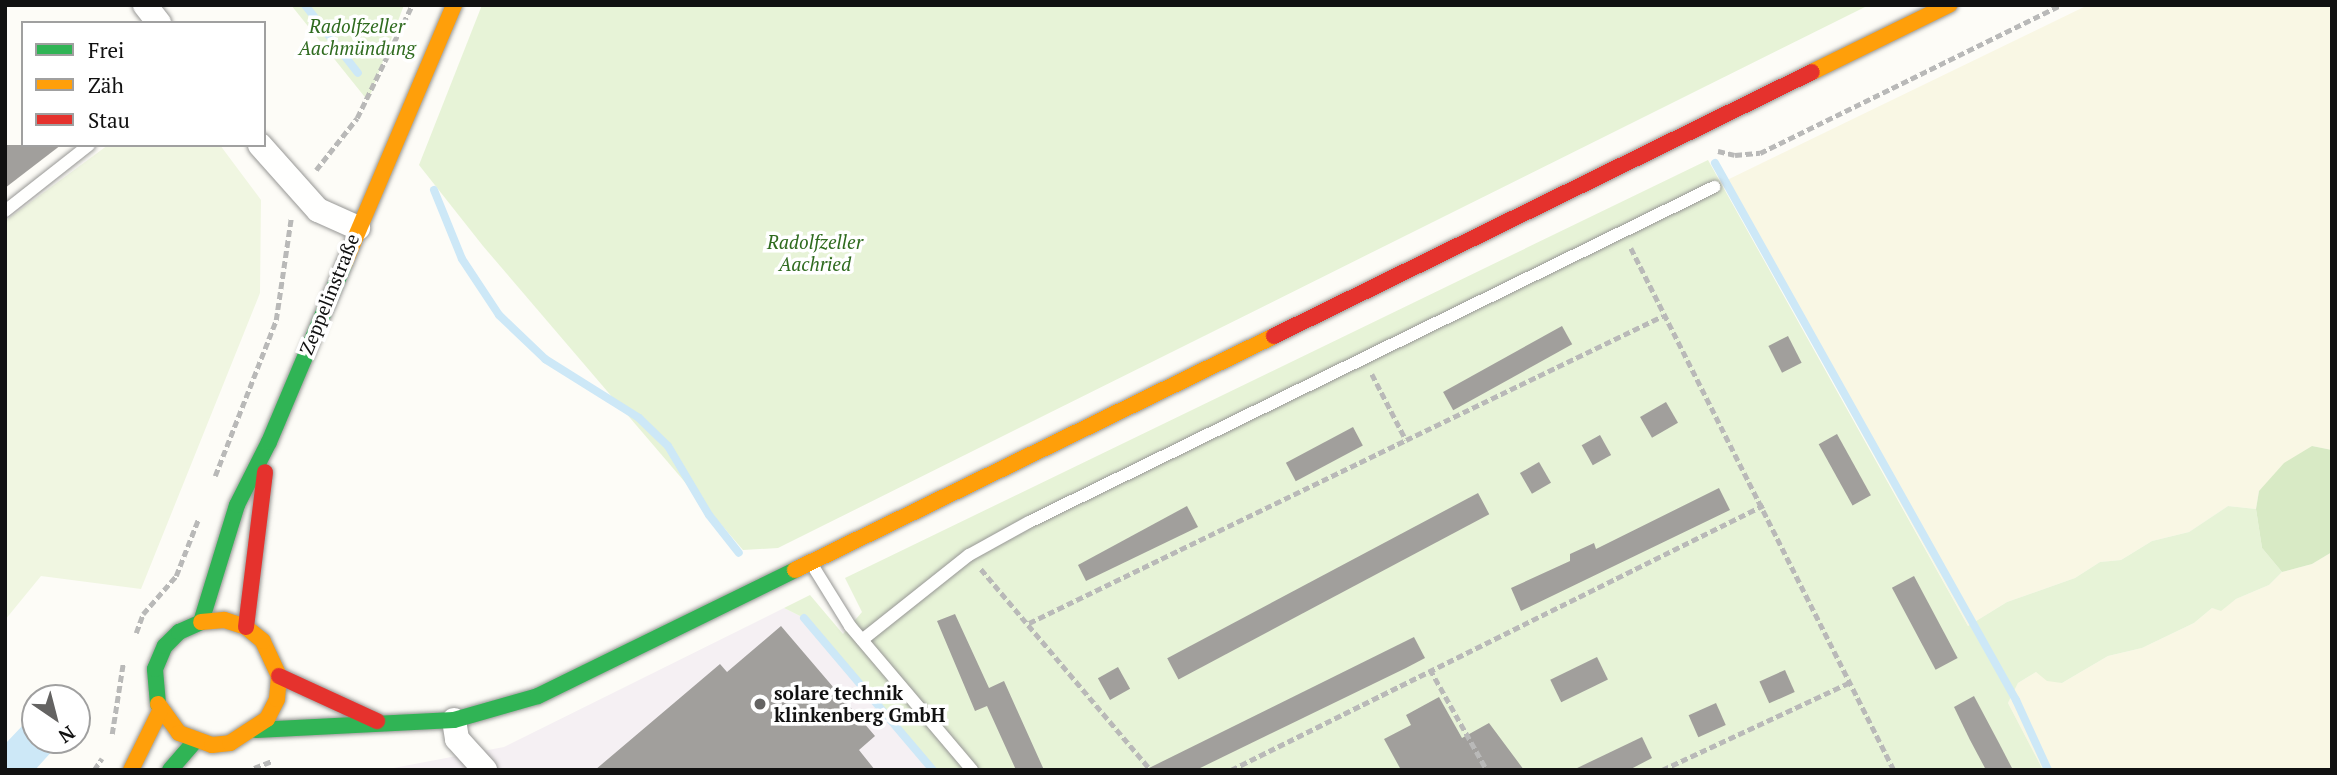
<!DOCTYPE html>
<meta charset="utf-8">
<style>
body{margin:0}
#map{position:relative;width:2337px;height:775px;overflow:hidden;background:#fdfcf7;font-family:"PT Serif",serif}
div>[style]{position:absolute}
.industrial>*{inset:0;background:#f5f0f3}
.farmland>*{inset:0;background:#f9f7e4}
.green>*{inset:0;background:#e7f3d7}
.forest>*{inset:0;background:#d8eac5}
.pitch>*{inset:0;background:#f0f6e1}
.water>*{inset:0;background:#cde8f7}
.stream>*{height:8px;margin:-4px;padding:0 4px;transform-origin:4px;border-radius:4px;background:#cde8f7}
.building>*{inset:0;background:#a19f9c;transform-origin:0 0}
.path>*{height:4.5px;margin-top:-2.25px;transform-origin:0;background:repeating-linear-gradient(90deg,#b9b9b8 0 7px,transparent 0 10.5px)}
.roads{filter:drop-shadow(0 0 2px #979795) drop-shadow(0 0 2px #979795)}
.lane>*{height:12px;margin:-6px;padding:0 6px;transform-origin:6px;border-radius:6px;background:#fffffe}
.street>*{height:24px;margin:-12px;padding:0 12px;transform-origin:12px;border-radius:12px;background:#fffffe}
.fast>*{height:16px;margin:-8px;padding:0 8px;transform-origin:8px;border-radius:8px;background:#30b455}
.slow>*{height:16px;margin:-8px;padding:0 8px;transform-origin:8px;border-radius:8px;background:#ff9f0a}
.jam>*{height:16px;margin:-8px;padding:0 8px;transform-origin:8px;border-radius:8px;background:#e5322d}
.dots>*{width:19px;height:19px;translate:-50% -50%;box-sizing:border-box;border:4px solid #fff;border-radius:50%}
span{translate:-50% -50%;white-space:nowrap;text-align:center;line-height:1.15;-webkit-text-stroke:7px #fff;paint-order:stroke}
.park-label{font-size:19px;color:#2f6b1f;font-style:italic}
.street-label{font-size:19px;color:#111}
.poi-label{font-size:19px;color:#111;font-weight:700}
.left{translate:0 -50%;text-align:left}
.frame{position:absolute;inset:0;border:7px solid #111;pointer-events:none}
.legend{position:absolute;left:21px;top:21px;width:245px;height:126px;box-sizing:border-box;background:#fff;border:2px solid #a0a0a0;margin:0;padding:9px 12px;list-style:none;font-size:21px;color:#111}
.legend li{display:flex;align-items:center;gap:14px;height:35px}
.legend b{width:35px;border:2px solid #a0a0a0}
.north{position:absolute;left:21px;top:684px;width:70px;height:70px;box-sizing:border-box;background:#fff;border:2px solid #a0a0a0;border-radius:50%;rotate:145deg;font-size:19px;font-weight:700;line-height:28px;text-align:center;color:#111}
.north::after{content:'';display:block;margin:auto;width:24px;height:32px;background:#646362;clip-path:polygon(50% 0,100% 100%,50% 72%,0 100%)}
</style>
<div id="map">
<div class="industrial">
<i style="clip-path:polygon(784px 608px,804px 618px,933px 770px,383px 770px,504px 747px)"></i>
</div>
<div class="farmland">
<i style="clip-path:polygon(2088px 5px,2332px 5px,2332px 450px,2312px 446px,2259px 491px,2256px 509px,2228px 506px,2189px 532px,2152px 541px,2121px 560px,2100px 562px,2075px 578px,2007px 602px,1968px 626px,1723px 182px)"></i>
<i style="clip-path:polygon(2332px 552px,2332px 770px,2043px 770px,2008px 703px,2018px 683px,2036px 672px,2062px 683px,2108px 656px,2142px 648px,2194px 623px,2212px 608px,2221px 610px,2236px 599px,2269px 585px,2282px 572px,2312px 564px)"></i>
</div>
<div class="green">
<i style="clip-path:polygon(291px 5px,404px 5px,368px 101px)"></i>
<i style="clip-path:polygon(482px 5px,1869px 5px,778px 548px,743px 550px,483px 246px,419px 165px)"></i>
<i style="clip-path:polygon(1708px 160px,1968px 626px,2007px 602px,2075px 578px,2100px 562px,2121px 560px,2152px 541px,2189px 532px,2228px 506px,2256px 509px,2262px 548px,2282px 572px,2269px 585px,2236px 599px,2221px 611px,2212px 608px,2194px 623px,2142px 648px,2108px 656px,2062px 683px,2047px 681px,2036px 672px,2018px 683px,2008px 703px,2043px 770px,933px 770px,804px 618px,784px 608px,810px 595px,843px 634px,862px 612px,845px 578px)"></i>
</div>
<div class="forest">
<i style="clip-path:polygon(2312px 446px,2332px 450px,2332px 552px,2312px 564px,2282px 572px,2262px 548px,2256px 509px,2259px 491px,2284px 463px)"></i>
</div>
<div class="pitch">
<i style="clip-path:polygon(108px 145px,220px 145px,261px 200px,260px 293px,141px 589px,41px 576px,5px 620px,5px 221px)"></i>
</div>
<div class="water">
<i style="clip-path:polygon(25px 723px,35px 732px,35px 740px,43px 740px,54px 749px,35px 770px,5px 770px,5px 744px)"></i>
</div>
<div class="stream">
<i style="left:305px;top:5px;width:86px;rotate:52.1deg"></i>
<i style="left:1715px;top:163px;width:616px;rotate:60.73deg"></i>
<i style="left:2016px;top:700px;width:77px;rotate:65.4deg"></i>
<i style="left:434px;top:190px;width:74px;rotate:67.9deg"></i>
<i style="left:462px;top:259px;width:67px;rotate:56.5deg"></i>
<i style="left:499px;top:315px;width:64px;rotate:43.7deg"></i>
<i style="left:545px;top:359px;width:111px;rotate:32.1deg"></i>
<i style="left:639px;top:418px;width:40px;rotate:44deg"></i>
<i style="left:668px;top:446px;width:80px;rotate:59.3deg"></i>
<i style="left:709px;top:515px;width:48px;rotate:51.7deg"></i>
<i style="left:804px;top:618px;width:199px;rotate:49.7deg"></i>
</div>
<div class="building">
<i style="clip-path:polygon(5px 145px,61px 145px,5px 188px)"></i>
<i style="left:1562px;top:326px;width:21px;height:136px;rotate:61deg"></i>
<i style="left:1788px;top:336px;width:30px;height:22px;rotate:63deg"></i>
<i style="left:1666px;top:402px;width:24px;height:30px;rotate:60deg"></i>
<i style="left:1353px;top:427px;width:21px;height:76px;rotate:62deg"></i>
<i style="left:1837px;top:434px;width:70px;height:21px;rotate:61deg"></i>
<i style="left:1600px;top:435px;width:23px;height:21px;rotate:61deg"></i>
<i style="left:1539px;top:462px;width:24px;height:22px;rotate:60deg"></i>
<i style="clip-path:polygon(1719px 488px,1730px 510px,1521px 611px,1511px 588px,1570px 561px,1570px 554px,1594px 543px,1596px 549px)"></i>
<i style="left:1478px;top:493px;width:24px;height:352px;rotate:62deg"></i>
<i style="clip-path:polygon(1187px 506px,1198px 527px,1086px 581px,1078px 565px)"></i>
<i style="left:1914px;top:576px;width:93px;height:25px;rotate:62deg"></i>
<i style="clip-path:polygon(955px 614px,989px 688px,1004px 681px,1044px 770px,1016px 770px,987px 706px,975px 711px,937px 621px)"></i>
<i style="clip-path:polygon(781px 626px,875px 736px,859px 750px,875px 770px,595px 770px,720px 664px,727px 672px)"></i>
<i style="clip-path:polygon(1414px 637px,1425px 658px,1406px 668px,1196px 770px,1145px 770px)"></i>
<i style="left:1597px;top:657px;width:25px;height:52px;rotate:64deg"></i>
<i style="left:1118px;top:667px;width:25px;height:23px;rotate:61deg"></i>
<i style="left:1785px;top:670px;width:24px;height:28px;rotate:66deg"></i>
<i style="clip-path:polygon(1974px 696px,2000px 745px,2013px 770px,1986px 770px,1970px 740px,1954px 707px)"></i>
<i style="clip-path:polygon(1439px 697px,1462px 738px,1489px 723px,1524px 770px,1401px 770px,1384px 739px,1411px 725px,1406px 715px)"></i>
<i style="left:1716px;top:703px;width:24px;height:30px;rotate:66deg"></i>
<i style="clip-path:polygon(1642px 737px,1652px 758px,1629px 770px,1573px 770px)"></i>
</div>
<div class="path">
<i style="left:1718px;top:151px;width:17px;rotate:13deg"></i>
<i style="left:1735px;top:155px;width:25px;rotate:-5deg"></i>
<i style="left:1760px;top:153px;width:335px;rotate:-26.2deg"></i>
<i style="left:316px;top:170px;width:66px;rotate:-51.7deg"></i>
<i style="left:357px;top:118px;width:126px;rotate:-64deg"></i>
<i style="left:1631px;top:248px;width:585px;rotate:63.26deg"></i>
<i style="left:1372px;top:374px;width:74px;rotate:62.7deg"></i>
<i style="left:1406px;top:440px;width:285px;rotate:-25.8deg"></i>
<i style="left:215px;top:476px;width:168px;rotate:-68.6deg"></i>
<i style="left:276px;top:320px;width:103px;rotate:-81.6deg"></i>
<i style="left:981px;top:569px;width:263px;rotate:49.8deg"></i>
<i style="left:1029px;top:623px;width:419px;rotate:-25.9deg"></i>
<i style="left:136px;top:633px;width:20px;rotate:-70deg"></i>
<i style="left:143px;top:614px;width:50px;rotate:-49deg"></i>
<i style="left:176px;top:576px;width:60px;rotate:-68.6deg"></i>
<i style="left:1430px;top:669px;width:116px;rotate:60.6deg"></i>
<i style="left:112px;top:734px;width:71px;rotate:-81.1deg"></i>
<i style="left:254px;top:768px;width:19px;rotate:-21deg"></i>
<i style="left:94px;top:770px;width:14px;rotate:-56deg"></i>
<i style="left:1231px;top:770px;width:595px;rotate:-26.44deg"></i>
<i style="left:1662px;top:770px;width:208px;rotate:-25deg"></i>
</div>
<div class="roads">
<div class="lane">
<i style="left:5px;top:211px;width:107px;rotate:-38.2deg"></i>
<i style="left:811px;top:563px;width:74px;rotate:58.2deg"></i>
<i style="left:850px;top:626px;width:189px;rotate:49.7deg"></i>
<i style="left:862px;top:640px;width:137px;rotate:-38.5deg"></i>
<i style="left:969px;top:555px;width:68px;rotate:-28.8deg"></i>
<i style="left:1029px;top:522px;width:763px;rotate:-26.06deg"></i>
</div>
<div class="street">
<i style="left:145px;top:5px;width:23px;rotate:52deg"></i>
<i style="left:260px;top:145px;width:87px;rotate:48.3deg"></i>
<i style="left:318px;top:210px;width:44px;rotate:24.2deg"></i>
<i style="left:454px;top:720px;width:19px;rotate:81deg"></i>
<i style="left:457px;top:739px;width:42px;rotate:47.9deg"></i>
</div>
<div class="fast">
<i style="left:158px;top:704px;width:35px;rotate:-95deg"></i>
<i style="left:155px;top:669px;width:25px;rotate:-67deg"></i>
<i style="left:165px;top:646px;width:20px;rotate:-45deg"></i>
<i style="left:179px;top:632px;width:24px;rotate:-24deg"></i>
<i style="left:201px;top:622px;width:122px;rotate:-72.9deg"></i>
<i style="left:237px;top:505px;width:71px;rotate:-63.1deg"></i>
<i style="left:269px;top:442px;width:195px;rotate:-67.1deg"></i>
<i style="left:256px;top:730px;width:198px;rotate:-2.9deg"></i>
<i style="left:454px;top:720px;width:87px;rotate:-15.9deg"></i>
<i style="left:538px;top:696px;width:286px;rotate:-26.1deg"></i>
<i style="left:170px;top:770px;width:38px;rotate:-49deg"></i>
</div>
<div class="slow">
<i style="left:1812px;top:72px;width:153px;rotate:-26.1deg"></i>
<i style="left:345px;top:262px;width:279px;rotate:-67deg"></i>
<i style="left:795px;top:570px;width:533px;rotate:-26.04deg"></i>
<i style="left:158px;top:704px;width:36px;rotate:54deg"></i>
<i style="left:179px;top:733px;width:35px;rotate:20deg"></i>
<i style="left:212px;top:745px;width:18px;rotate:-6deg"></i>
<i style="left:230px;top:743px;width:44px;rotate:-33deg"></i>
<i style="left:267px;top:719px;width:22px;rotate:-63deg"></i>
<i style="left:277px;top:699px;width:23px;rotate:-85deg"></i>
<i style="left:279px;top:676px;width:38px;rotate:-115deg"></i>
<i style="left:263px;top:641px;width:22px;rotate:-141deg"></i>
<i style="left:246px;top:627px;width:23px;rotate:-162deg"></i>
<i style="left:224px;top:620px;width:23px;rotate:175deg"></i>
<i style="left:131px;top:770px;width:66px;rotate:-63.8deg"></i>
</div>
<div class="jam">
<i style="left:1274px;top:336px;width:599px;rotate:-26.14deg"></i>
<i style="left:246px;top:627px;width:156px;rotate:-83deg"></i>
<i style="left:279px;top:676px;width:108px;rotate:24.7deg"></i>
</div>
</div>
<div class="dots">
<i style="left:760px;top:704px;background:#646362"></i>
</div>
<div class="park-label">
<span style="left:357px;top:37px">Radolfzeller<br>Aachmündung</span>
<span style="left:815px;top:253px">Radolfzeller<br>Aachried</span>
</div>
<div class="street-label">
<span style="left:329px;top:294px;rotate:-68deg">Zeppelinstraße</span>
</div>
<div class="poi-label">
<span class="left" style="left:774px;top:704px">solare technik<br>klinkenberg GmbH</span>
</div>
<div class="frame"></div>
<ul class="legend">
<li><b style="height:9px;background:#30b455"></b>Frei</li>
<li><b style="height:9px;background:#ff9f0a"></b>Zäh</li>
<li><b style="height:9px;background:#e5322d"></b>Stau</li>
</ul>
<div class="north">N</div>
</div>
